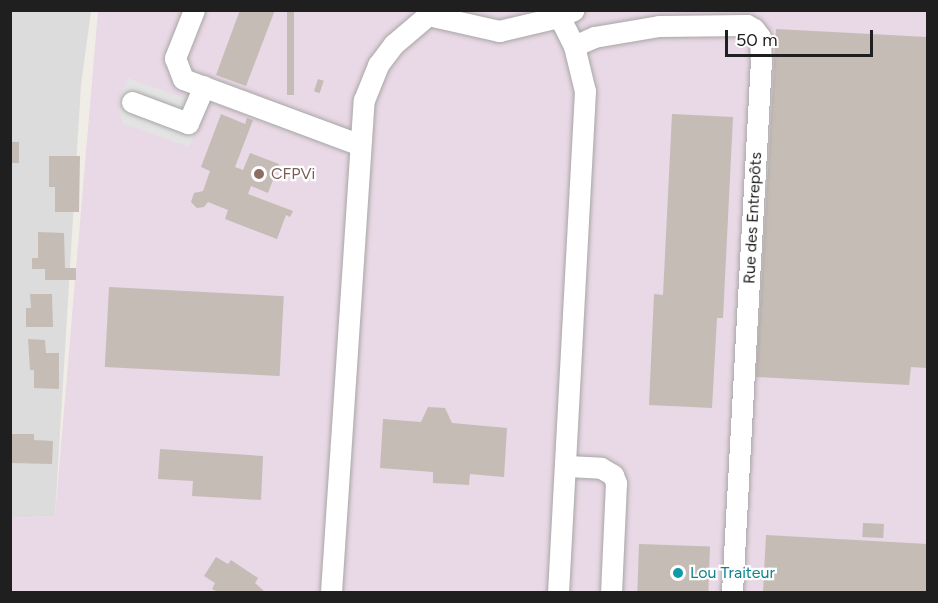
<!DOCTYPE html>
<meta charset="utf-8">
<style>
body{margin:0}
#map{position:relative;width:938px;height:603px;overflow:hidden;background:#f0ede6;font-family:Figtree,sans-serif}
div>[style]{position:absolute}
.residential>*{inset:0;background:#dddcdc}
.industrial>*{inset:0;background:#e9d8e5}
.parking>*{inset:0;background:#e3e3e3}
.building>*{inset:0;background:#c5bcb5;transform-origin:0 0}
.roads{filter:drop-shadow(0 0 2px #a6a6a6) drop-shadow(0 0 2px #a6a6a6)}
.minor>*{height:21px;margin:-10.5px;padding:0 10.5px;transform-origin:10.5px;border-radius:10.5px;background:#fff}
.dots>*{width:16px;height:16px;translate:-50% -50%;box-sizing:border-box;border:3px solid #fff;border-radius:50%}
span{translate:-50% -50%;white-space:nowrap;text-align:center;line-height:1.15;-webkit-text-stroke:4.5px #fff;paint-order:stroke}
.education-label{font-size:16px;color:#785e54}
.left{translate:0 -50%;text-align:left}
.street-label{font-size:16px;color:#1f1f1f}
.culture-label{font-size:16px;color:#0d838f}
.frame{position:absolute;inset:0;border:12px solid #1f1f1f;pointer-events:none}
.scale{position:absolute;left:725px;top:30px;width:148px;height:27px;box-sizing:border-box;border:3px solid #1f1f1f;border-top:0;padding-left:8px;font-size:18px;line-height:21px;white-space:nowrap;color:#1f1f1f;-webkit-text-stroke:4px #fff;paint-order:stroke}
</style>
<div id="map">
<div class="residential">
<i style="clip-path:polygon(10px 11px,91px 11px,81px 85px,55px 516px,11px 518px)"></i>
</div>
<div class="industrial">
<i style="clip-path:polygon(98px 11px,927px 11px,927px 592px,11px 592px,10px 518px,55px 516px)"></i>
</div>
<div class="parking">
<i style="clip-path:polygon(128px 78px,207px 106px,189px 147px,122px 123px,118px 102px)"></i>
</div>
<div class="building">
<i style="clip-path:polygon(240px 10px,275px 10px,246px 86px,216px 75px)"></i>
<i style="left:287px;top:10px;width:7px;height:85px"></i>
<i style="clip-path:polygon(776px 29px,927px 37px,927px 368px,911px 367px,909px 385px,756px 377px)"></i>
<i style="left:318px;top:79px;width:6px;height:13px;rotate:18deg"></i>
<i style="clip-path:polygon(221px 114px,245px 124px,247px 118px,253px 120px,235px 167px,243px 170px,250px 153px,279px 164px,268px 193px,251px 186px,248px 194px,293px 211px,290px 217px,286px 215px,277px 239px,225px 219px,228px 210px,208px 202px,204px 207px,197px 208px,191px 202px,194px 193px,203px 191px,210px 171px,201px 167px)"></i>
<i style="clip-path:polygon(672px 114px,733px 117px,723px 318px,717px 318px,712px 408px,649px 405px,654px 294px,663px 295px)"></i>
<i style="left:10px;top:142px;width:9px;height:21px"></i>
<i style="clip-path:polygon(49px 156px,80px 156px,79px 212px,55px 212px,55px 187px,49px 187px)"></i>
<i style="clip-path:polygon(38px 232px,64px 233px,65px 268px,76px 268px,76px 280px,45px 280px,45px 269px,32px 269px,32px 258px,38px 258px)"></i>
<i style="left:109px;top:287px;width:175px;height:80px;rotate:3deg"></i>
<i style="clip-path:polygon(30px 294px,52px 294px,53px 327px,26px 327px,26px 308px,31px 308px)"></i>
<i style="clip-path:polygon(28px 339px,45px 340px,46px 353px,59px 353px,59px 389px,34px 388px,34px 370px,30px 370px)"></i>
<i style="clip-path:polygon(428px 407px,445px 408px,452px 423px,507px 428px,504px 477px,470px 474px,469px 485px,433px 483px,433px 472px,380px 468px,383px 419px,421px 422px)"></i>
<i style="clip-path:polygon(10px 434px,34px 434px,34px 440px,53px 441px,52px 464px,10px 463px)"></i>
<i style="clip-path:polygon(160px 449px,263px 456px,261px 500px,192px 496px,193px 481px,158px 479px)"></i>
<i style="left:863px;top:523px;width:21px;height:14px;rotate:3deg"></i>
<i style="clip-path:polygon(766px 535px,927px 544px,927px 592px,763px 592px)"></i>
<i style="left:639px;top:544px;width:71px;height:48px;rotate:2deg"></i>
<i style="clip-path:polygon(216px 557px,228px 564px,231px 560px,258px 578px,255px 583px,265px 592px,218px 592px,212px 589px,215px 583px,204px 576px)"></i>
</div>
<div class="roads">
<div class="minor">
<i style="left:194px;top:10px;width:52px;rotate:111.6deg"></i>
<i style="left:175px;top:58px;width:22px;rotate:69deg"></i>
<i style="left:183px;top:79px;width:189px;rotate:20.4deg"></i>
<i style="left:556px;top:10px;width:40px;rotate:63.4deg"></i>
<i style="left:574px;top:46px;width:46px;rotate:76.3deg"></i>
<i style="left:585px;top:91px;width:502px;rotate:93.08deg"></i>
<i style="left:428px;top:15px;width:73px;rotate:12.7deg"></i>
<i style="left:499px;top:31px;width:61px;rotate:-13.3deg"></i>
<i style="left:558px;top:17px;width:17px;rotate:-24deg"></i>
<i style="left:574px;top:46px;width:22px;rotate:-24deg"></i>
<i style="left:594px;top:37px;width:66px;rotate:-9.6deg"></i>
<i style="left:659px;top:26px;width:88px;rotate:-0.7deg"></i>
<i style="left:747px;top:25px;width:8px;rotate:30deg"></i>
<i style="left:754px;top:29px;width:10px;rotate:53deg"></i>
<i style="left:760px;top:37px;width:23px;rotate:88deg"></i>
<i style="left:761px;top:60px;width:533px;rotate:93.12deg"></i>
<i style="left:132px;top:102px;width:60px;rotate:20.6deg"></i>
<i style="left:188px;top:123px;width:40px;rotate:-66.6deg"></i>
<i style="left:567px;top:466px;width:34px;rotate:3deg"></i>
<i style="left:601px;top:468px;width:14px;rotate:30deg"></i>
<i style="left:613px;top:475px;width:9px;rotate:69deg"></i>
<i style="left:616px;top:483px;width:109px;rotate:92.6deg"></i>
<i style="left:331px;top:592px;width:493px;rotate:-86.2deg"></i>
<i style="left:364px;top:100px;width:38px;rotate:-68deg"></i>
<i style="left:378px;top:65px;width:26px;rotate:-53deg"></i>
<i style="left:394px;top:44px;width:52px;rotate:-40.4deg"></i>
</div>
</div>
<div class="dots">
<i style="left:259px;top:174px;background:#8d6e63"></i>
<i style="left:678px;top:573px;background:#0f9aa8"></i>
</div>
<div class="education-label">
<span class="left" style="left:271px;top:174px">CFPVi</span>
</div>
<div class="street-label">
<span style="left:753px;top:218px;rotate:-87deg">Rue des Entrepôts</span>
</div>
<div class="culture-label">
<span class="left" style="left:690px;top:573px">Lou Traiteur</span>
</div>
<div class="frame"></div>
<div class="scale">50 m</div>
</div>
